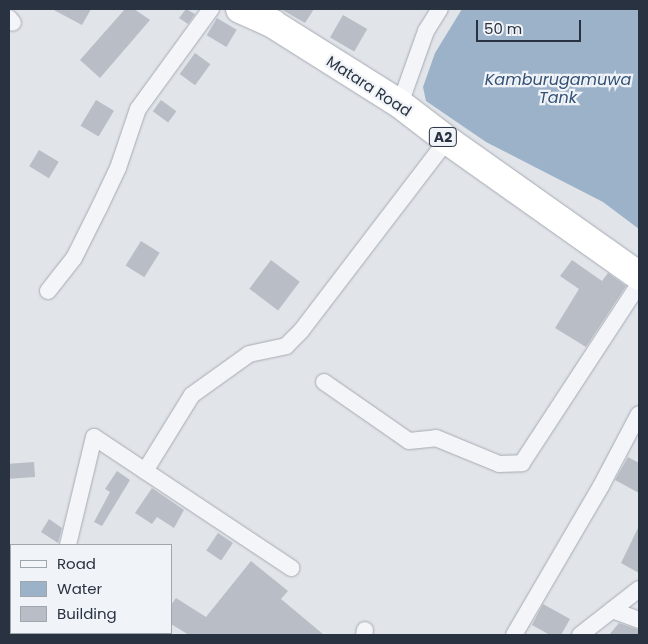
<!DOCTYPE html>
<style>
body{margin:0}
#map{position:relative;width:648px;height:644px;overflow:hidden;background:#e1e4e9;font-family:Poppins,sans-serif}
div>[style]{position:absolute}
.water>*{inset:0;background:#9cb2c9}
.building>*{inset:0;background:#b8bdc6;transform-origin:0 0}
.roads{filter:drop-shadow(0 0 1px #a6abb3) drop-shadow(0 0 1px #a6abb3)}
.minor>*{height:16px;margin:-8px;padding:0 8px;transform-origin:8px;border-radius:8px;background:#f3f5f8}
.trunk>*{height:28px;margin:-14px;padding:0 14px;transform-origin:14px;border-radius:14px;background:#fff}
span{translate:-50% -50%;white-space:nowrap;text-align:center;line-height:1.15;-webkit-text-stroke:4.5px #f0f3f7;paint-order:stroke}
.shield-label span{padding:1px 4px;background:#f0f3f7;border:1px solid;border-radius:4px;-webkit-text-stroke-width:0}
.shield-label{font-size:14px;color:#293241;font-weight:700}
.street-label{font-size:15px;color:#293241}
.water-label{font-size:16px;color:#335175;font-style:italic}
.frame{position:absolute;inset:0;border:10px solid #293241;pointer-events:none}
.legend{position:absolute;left:10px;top:544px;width:162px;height:90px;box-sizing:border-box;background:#f0f3f7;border:1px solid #a0a6ae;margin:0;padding:6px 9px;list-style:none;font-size:15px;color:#293241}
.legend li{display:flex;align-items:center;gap:10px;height:25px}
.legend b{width:25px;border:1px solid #a0a6ae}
.scale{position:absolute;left:476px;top:20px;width:105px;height:22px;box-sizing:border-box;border:2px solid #293241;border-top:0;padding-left:6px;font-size:15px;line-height:18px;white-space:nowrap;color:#293241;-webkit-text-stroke:4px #f0f3f7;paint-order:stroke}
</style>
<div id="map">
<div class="water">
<i style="clip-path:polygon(462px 9px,639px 9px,639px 229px,603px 202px,486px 142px,426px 101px,423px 87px,435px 53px)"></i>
</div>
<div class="building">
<i style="clip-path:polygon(52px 9px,91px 9px,82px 25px)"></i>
<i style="clip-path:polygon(125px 9px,134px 9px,150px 20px,100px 78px,80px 60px)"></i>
<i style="clip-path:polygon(186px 9px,195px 14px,188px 24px,179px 18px)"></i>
<i style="clip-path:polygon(281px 9px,314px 9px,305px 23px)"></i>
<i style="left:343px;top:15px;width:28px;height:26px;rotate:30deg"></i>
<i style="left:217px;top:18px;width:23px;height:20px;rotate:31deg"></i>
<i style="left:195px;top:53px;width:19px;height:26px;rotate:36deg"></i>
<i style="left:96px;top:100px;width:21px;height:30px;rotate:31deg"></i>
<i style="left:161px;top:100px;width:19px;height:14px;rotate:36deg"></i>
<i style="left:39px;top:150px;width:23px;height:19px;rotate:31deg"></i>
<i style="left:141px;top:241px;width:22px;height:29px;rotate:32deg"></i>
<i style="left:271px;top:260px;width:36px;height:36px;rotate:37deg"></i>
<i style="clip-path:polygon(572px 260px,602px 281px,608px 273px,626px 286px,586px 347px,555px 328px,579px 289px,560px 276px)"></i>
<i style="clip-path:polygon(628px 457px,639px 463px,639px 493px,615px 480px)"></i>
<i style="left:34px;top:462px;width:15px;height:25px;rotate:86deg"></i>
<i style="clip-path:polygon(117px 471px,130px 480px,102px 526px,94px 522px,110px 492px,105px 489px)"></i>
<i style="clip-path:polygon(152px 488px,184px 510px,174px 528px,157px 517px,152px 524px,135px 513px)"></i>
<i style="clip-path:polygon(49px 519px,62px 528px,58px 543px,41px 532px)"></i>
<i style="clip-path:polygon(639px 526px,639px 573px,621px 563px)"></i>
<i style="left:218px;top:533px;width:18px;height:21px;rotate:34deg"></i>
<i style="clip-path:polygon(251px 561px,288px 591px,281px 599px,324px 635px,189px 635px,171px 624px,171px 605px,176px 598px,206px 617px)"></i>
<i style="clip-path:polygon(543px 604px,570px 619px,561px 635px,550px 635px,532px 625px)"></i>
<i style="clip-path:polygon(619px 623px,639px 630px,639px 635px,609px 635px)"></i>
</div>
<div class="roads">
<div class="minor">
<i style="left:9px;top:18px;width:6px;rotate:51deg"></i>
<i style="left:400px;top:104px;width:77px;rotate:-70.4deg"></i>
<i style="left:426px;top:31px;width:26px;rotate:-58deg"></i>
<i style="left:48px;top:291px;width:42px;rotate:-51.8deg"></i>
<i style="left:74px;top:258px;width:56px;rotate:-63.4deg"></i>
<i style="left:99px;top:208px;width:44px;rotate:-64.6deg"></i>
<i style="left:118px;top:168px;width:62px;rotate:-71.3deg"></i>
<i style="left:138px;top:109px;width:124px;rotate:-53.9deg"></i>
<i style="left:324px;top:382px;width:103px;rotate:34.8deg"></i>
<i style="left:409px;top:441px;width:27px;rotate:-6deg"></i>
<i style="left:436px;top:438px;width:68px;rotate:22.4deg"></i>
<i style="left:499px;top:464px;width:23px;rotate:-2deg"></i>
<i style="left:522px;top:463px;width:214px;rotate:-56.8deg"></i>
<i style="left:145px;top:471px;width:89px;rotate:-58.3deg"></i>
<i style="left:192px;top:395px;width:70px;rotate:-35.7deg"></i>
<i style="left:249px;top:354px;width:38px;rotate:-12deg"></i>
<i style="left:286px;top:346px;width:21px;rotate:-45deg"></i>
<i style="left:301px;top:331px;width:240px;rotate:-52.6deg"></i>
<i style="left:68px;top:545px;width:111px;rotate:-76.5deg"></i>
<i style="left:94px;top:437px;width:237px;rotate:33.6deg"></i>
<i style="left:9px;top:590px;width:2px"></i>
<i style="left:612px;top:610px;width:29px;rotate:20deg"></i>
<i style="left:152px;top:633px;width:4px;rotate:27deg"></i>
<i style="left:364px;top:635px;width:5px;rotate:-79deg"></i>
<i style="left:514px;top:635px;width:173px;rotate:-59.7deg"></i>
<i style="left:601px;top:486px;width:81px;rotate:-62.2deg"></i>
<i style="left:580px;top:635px;width:75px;rotate:-37.9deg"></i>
</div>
<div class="trunk">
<i style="left:240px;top:9px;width:36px;rotate:24deg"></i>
<i style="left:273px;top:24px;width:150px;rotate:32.2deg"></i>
<i style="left:400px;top:104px;width:59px;rotate:37.5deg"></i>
<i style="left:447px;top:140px;width:235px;rotate:35.3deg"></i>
</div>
</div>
<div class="shield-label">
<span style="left:443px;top:137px">A2</span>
</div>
<div class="street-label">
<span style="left:369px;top:86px;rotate:33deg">Matara Road</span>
</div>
<div class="water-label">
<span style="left:558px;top:89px">Kamburugamuwa<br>Tank</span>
</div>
<div class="frame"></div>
<ul class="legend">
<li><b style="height:6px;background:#f3f5f8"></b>Road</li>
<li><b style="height:14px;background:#9cb2c9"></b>Water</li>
<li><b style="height:14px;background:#b8bdc6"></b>Building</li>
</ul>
<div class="scale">50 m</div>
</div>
